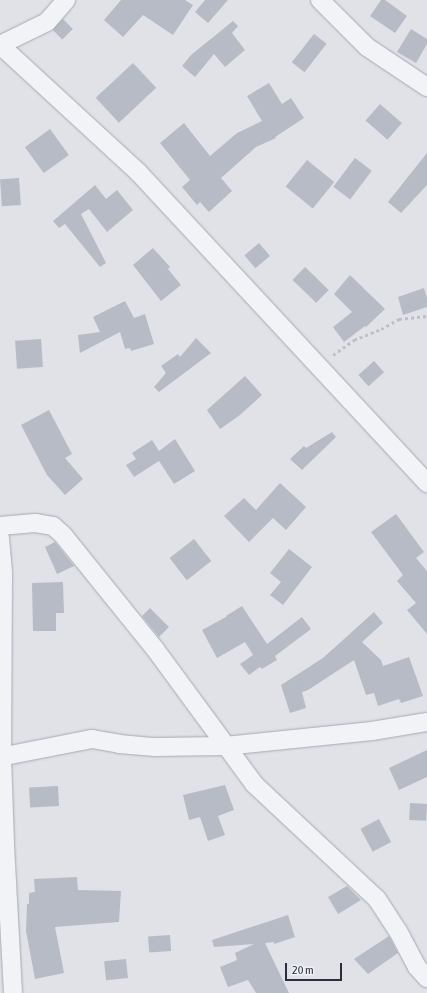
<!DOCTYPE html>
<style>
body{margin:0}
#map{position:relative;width:427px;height:993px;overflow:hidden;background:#e0e2e8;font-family:"Asap Condensed",sans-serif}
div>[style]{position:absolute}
.building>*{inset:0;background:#b7bbc5;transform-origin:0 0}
.path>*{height:2.5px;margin-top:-1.25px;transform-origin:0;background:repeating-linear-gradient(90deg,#bec0c7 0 3px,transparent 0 6px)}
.roads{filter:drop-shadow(0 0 1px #a5a9b2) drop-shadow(0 0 1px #a5a9b2)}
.street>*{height:18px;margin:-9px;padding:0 9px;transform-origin:9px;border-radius:9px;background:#f2f3f7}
span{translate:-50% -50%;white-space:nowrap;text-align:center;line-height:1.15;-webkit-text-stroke:4px #eff1f6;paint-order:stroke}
.scale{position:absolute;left:285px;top:963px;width:57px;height:18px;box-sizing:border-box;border:2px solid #292f3f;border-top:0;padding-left:5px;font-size:12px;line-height:14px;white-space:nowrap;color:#292f3f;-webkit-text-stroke:3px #eff1f6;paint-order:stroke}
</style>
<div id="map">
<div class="building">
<i style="clip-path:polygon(121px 0,185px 0,193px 5px,173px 35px,143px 15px,123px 37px,104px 20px)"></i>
<i style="clip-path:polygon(205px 0,228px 0,208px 23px,195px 12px)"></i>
<i style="clip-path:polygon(381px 0,385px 0,407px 16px,395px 33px,370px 16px)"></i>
<i style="left:63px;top:19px;width:14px;height:15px;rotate:45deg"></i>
<i style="clip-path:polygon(233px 21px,238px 26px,232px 33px,245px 50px,225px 67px,214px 54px,195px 77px,182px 66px,191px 55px)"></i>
<i style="clip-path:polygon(411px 29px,427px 39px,427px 44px,416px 63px,397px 52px)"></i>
<i style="left:314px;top:34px;width:16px;height:36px;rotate:38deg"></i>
<i style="left:133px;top:63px;width:34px;height:51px;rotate:47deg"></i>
<i style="clip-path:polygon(269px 83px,282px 104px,291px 98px,304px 118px,275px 137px,276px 138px,256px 147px,221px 178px,232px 191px,209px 212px,200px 202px,197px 205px,182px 187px,190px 180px,160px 143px,184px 123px,210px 156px,237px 133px,262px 121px,247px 96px)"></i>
<i style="left:380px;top:104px;width:29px;height:22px;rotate:41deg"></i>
<i style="left:50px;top:129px;width:32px;height:31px;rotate:54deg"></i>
<i style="clip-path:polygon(427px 153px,427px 185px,401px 213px,388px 202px)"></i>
<i style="left:355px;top:158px;width:21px;height:36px;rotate:37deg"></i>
<i style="left:307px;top:160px;width:35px;height:34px;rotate:39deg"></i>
<i style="left:19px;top:178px;width:27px;height:19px;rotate:86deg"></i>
<i style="clip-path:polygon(95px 185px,106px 199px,117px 190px,133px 210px,107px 232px,89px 209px,81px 214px,106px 263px,100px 267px,65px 224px,59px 228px,53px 221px)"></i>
<i style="left:259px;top:243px;width:17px;height:19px;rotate:50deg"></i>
<i style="clip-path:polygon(153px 248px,170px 267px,168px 269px,181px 285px,161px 301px,133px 265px)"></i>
<i style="left:305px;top:267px;width:33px;height:18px;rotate:44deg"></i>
<i style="clip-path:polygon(350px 275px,385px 309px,366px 327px,365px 326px,344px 342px,333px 327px,352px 312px,334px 294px)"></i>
<i style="clip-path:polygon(424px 288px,427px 298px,427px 307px,403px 315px,398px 297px)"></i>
<i style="clip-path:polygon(125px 301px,134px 318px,145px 314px,154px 344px,131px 351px,130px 348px,125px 349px,120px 332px,80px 353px,78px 335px,100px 332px,93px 317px)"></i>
<i style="clip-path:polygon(196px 338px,211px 353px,159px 392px,154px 387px,166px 373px,161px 366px,178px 354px,180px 357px)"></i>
<i style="left:41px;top:339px;width:28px;height:26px;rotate:86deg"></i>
<i style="left:374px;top:361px;width:15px;height:21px;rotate:48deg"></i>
<i style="clip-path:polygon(245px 376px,262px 395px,240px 415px,220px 429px,207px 410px)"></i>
<i style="clip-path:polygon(49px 410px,72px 454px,65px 458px,83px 479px,65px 495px,47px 475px,21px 425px)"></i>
<i style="clip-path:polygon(332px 432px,336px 437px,302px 470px,290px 459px,304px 446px,306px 448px)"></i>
<i style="clip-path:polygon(175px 439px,195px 471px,174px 484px,159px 461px,134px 477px,126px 465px,136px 459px,132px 453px,152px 440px,159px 451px)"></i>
<i style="clip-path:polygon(280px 483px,306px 507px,286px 530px,273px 518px,249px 542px,224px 516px,244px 498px,256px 510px)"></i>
<i style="clip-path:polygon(396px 514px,424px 552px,416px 558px,427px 571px,427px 634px,407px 610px,416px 603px,397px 581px,403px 575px,371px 532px)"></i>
<i style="left:194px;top:539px;width:28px;height:31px;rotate:52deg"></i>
<i style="clip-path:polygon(55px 542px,74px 566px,57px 574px,45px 547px)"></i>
<i style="clip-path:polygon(289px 549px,312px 567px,283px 605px,270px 595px,281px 582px,270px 573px)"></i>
<i style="clip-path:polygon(63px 582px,64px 613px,56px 613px,56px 631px,33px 631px,32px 583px)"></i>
<i style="clip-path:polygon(242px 606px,267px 644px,302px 617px,311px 629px,275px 656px,277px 660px,262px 669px,260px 667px,249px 675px,240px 664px,253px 655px,245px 642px,217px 658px,202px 630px,226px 617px,226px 616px)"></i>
<i style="clip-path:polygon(150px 608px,169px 627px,159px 637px,142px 616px)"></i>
<i style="clip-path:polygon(374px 612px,383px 623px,362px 642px,381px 660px,383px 666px,409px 657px,423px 696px,401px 703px,399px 699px,378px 706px,374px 693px,366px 695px,354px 660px,308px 690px,302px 692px,306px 708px,290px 713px,281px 685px,323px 658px)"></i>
<i style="clip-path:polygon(427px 750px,427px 777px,399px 790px,389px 768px)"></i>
<i style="clip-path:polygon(225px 785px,234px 810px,218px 816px,225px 835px,208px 841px,200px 817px,189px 820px,183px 795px)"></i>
<i style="left:58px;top:786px;width:20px;height:29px;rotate:87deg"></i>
<i style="left:410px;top:803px;width:17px;height:17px;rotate:3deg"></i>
<i style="left:379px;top:819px;width:26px;height:21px;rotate:62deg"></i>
<i style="clip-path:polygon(77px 877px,78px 890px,121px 891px,119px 922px,55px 927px,64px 973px,35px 979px,26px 931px,27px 904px,29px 904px,29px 893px,35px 892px,34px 879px)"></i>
<i style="clip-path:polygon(347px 886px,361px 900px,338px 914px,328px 897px)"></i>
<i style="clip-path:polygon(288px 915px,295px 937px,274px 944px,274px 942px,265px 943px,289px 993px,256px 993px,248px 980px,228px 987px,220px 967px,237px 960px,235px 953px,254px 944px,214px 947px,212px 940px)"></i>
<i style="left:170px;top:935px;width:16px;height:22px;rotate:86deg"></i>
<i style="clip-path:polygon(389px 936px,398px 953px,368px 974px,354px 959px)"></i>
<i style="left:126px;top:959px;width:19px;height:22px;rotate:84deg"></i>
</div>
<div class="path">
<i style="left:333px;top:355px;width:26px;rotate:-36deg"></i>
<i style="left:354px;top:340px;width:29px;rotate:-22deg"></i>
<i style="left:381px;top:329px;width:21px;rotate:-29deg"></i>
<i style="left:399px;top:319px;width:28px;rotate:-6deg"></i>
</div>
<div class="roads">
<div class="street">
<i style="left:320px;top:0;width:66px;rotate:45deg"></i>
<i style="left:367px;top:47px;width:72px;rotate:33.7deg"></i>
<i style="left:0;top:45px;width:188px;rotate:42.6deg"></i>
<i style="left:138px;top:172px;width:425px;rotate:47.1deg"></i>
<i style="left:0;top:45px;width:52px;rotate:-26.1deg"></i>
<i style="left:47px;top:22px;width:29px;rotate:-49deg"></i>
<i style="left:0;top:526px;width:35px;rotate:-5deg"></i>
<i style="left:35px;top:523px;width:18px;rotate:9deg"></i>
<i style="left:53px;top:526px;width:13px;rotate:42deg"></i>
<i style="left:63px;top:535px;width:146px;rotate:51.1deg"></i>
<i style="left:155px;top:649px;width:167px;rotate:53.7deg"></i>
<i style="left:254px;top:784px;width:168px;rotate:43.1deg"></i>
<i style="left:377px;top:899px;width:38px;rotate:57deg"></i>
<i style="left:398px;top:931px;width:41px;rotate:62.2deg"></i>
<i style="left:417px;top:967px;width:15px;rotate:48deg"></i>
<i style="left:0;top:538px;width:35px;rotate:85deg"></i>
<i style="left:3px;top:573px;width:184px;rotate:90.3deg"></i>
<i style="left:2px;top:757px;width:88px;rotate:88deg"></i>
<i style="left:5px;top:845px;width:148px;rotate:86.9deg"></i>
<i style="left:0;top:757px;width:94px;rotate:-11.1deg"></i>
<i style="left:92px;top:739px;width:27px;rotate:10deg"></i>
<i style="left:119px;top:744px;width:36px;rotate:5deg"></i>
<i style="left:155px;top:747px;width:70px;rotate:-0.8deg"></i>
<i style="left:225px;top:746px;width:148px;rotate:-5.8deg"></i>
<i style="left:372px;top:731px;width:56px;rotate:-9.3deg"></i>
</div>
</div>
<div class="scale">20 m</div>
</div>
